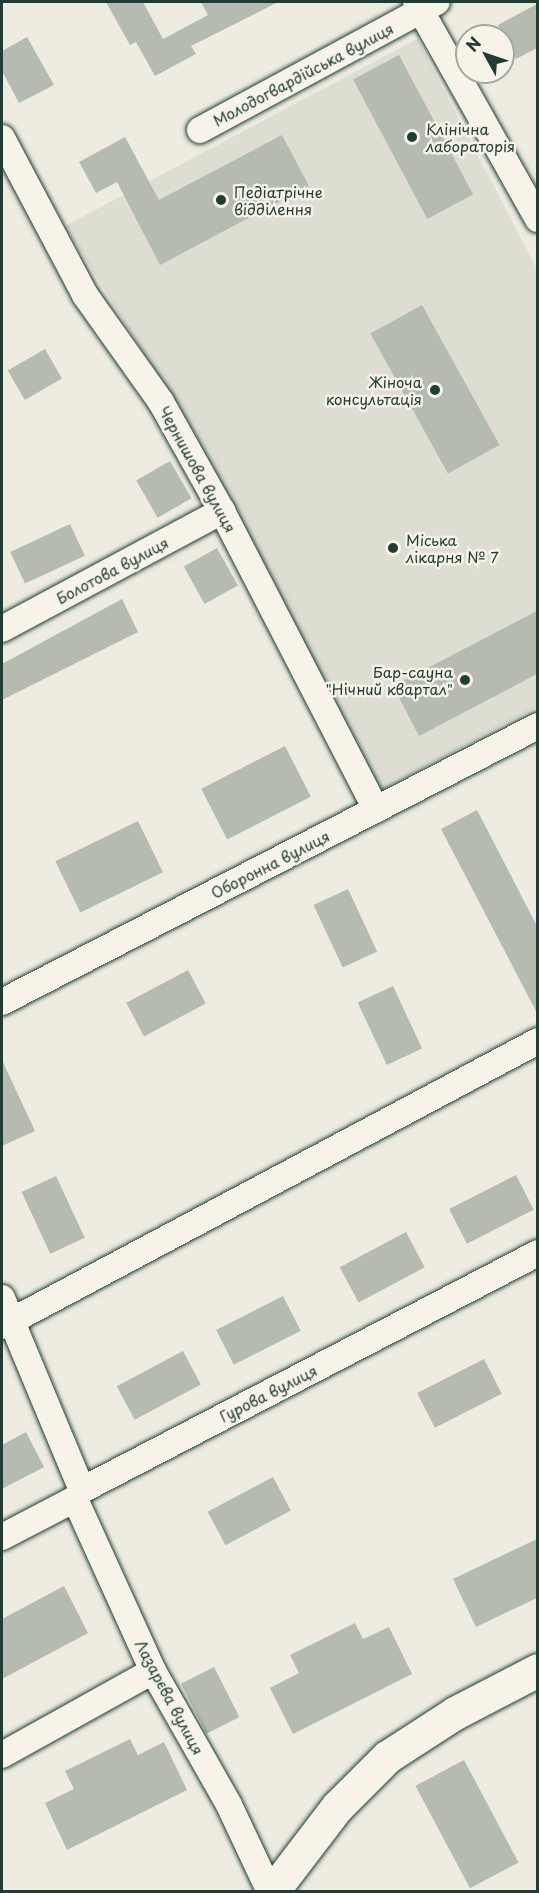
<!DOCTYPE html>
<meta charset="utf-8">
<style>
body{margin:0}
#map{position:relative;width:539px;height:1893px;overflow:hidden;background:#eeece1;font-family:"Playpen Sans",sans-serif}
div>[style]{position:absolute}
.built>*{inset:0;background:#ddddd2}
.building>*{inset:0;background:#b5bbb0;transform-origin:0 0}
.roads{filter:drop-shadow(0 0 2px #1f3d34) drop-shadow(0 0 2px #1f3d34)}
.minor>*{height:26px;margin:-13px;padding:0 13px;transform-origin:13px;border-radius:13px;background:#f7f3e8}
.major>*{height:33px;margin:-16.5px;padding:0 16.5px;transform-origin:16.5px;border-radius:16.5px;background:#f7f3e8}
.dots>*{width:16px;height:16px;translate:-50% -50%;box-sizing:border-box;border:3px solid #f7f3e8;border-radius:50%}
span{translate:-50% -50%;white-space:nowrap;text-align:center;line-height:1.15;-webkit-text-stroke:5px #f7f3e8;paint-order:stroke}
.street-label{font-size:15px;color:#1f3d34}
.poi-label{font-size:15px;color:#1f3d34}
.left{translate:0 -50%;text-align:left}
.right{translate:-100% -50%;text-align:right}
.frame{position:absolute;inset:0;border:3px solid #1f3d34;pointer-events:none}
.north{position:absolute;left:455px;top:24px;width:60px;height:60px;box-sizing:border-box;background:#f7f3e8;border:2px solid #a1aaa0;border-radius:50%;rotate:310deg;font-size:16px;font-weight:700;line-height:24px;text-align:center;color:#1f3d34}
.north::after{content:'';display:block;margin:auto;width:21px;height:27px;background:#1f3d34;clip-path:polygon(50% 0,100% 100%,50% 72%,0 100%)}
</style>
<div id="map">
<div class="built">
<i style="clip-path:polygon(417px 39px,537px 269px,537px 707px,377px 792px,166px 389px,65px 226px)"></i>
</div>
<div class="building">
<i style="clip-path:polygon(106px 2px,143px 2px,163px 39px,208px 15px,201px 2px,278px 2px,191px 46px,196px 54px,155px 76px,136px 42px,130px 45px)"></i>
<i style="clip-path:polygon(537px 4px,537px 48px,516px 59px,498px 25px)"></i>
<i style="clip-path:polygon(27px 37px,54px 85px,19px 103px,2px 71px,2px 51px)"></i>
<i style="left:399px;top:55px;width:158px;height:52px;rotate:62deg"></i>
<i style="clip-path:polygon(282px 135px,309px 186px,160px 265px,117px 182px,96px 193px,79px 162px,125px 137px,159px 200px)"></i>
<i style="left:422px;top:305px;width:160px;height:59px;rotate:61deg"></i>
<i style="left:45px;top:349px;width:34px;height:43px;rotate:60deg"></i>
<i style="left:170px;top:461px;width:43px;height:39px;rotate:60deg"></i>
<i style="left:70px;top:524px;width:35px;height:66px;rotate:65deg"></i>
<i style="left:217px;top:548px;width:43px;height:38px;rotate:61deg"></i>
<i style="clip-path:polygon(122px 599px,138px 632px,2px 700px,2px 664px)"></i>
<i style="clip-path:polygon(537px 611px,537px 674px,419px 736px,393px 686px)"></i>
<i style="left:285px;top:746px;width:57px;height:94px;rotate:63deg"></i>
<i style="clip-path:polygon(477px 810px,537px 926px,537px 1013px,441px 829px)"></i>
<i style="left:138px;top:821px;width:57px;height:92px;rotate:64deg"></i>
<i style="left:348px;top:889px;width:69px;height:38px;rotate:65deg"></i>
<i style="left:188px;top:970px;width:38px;height:70px;rotate:62deg"></i>
<i style="left:393px;top:986px;width:69px;height:39px;rotate:65deg"></i>
<i style="clip-path:polygon(2px 1060px,35px 1131px,2px 1146px)"></i>
<i style="left:516px;top:1175px;width:39px;height:75px;rotate:63deg"></i>
<i style="left:56px;top:1176px;width:68px;height:38px;rotate:65deg"></i>
<i style="left:406px;top:1232px;width:40px;height:75px;rotate:62deg"></i>
<i style="left:283px;top:1296px;width:39px;height:75px;rotate:63deg"></i>
<i style="left:183px;top:1351px;width:38px;height:75px;rotate:62deg"></i>
<i style="left:484px;top:1359px;width:39px;height:75px;rotate:63deg"></i>
<i style="clip-path:polygon(26px 1432px,44px 1467px,2px 1489px,2px 1445px)"></i>
<i style="left:273px;top:1477px;width:38px;height:74px;rotate:62deg"></i>
<i style="clip-path:polygon(537px 1539px,537px 1598px,476px 1627px,453px 1579px)"></i>
<i style="clip-path:polygon(64px 1586px,88px 1633px,2px 1679px,2px 1619px)"></i>
<i style="clip-path:polygon(355px 1623px,363px 1639px,389px 1627px,412px 1674px,293px 1734px,270px 1688px,299px 1673px,290px 1655px)"></i>
<i style="left:214px;top:1667px;width:56px;height:37px;rotate:63deg"></i>
<i style="clip-path:polygon(130px 1739px,138px 1755px,164px 1742px,187px 1790px,67px 1850px,45px 1803px,74px 1789px,65px 1771px)"></i>
<i style="left:464px;top:1760px;width:116px;height:55px;rotate:62deg"></i>
</div>
<div class="roads">
<div class="minor">
<i style="left:416px;top:2px;width:249px;rotate:60.7deg"></i>
<i style="left:200px;top:130px;width:269px;rotate:-28.4deg"></i>
<i style="left:2px;top:138px;width:178px;rotate:62.1deg"></i>
<i style="left:85px;top:295px;width:131px;rotate:54.6deg"></i>
<i style="left:161px;top:402px;width:125px;rotate:60.8deg"></i>
<i style="left:222px;top:511px;width:336px;rotate:62.7deg"></i>
<i style="left:2px;top:629px;width:250px;rotate:-28.2deg"></i>
<i style="left:2px;top:1002px;width:603px;rotate:-27.25deg"></i>
<i style="left:2px;top:1298px;width:208px;rotate:67.4deg"></i>
<i style="left:2px;top:1326px;width:607px;rotate:-28deg"></i>
<i style="left:75px;top:1499px;width:189px;rotate:65.6deg"></i>
<i style="left:153px;top:1671px;width:154px;rotate:60.4deg"></i>
<i style="left:229px;top:1805px;width:96px;rotate:64.8deg"></i>
<i style="left:2px;top:1537px;width:82px;rotate:-27.5deg"></i>
<i style="left:75px;top:1499px;width:11px;rotate:-52deg"></i>
<i style="left:82px;top:1490px;width:514px;rotate:-27.46deg"></i>
<i style="left:2px;top:1755px;width:173px;rotate:-29.1deg"></i>
</div>
<div class="major">
<i style="left:272px;top:1892px;width:107px;rotate:-52.6deg"></i>
<i style="left:337px;top:1807px;width:71px;rotate:-45deg"></i>
<i style="left:387px;top:1757px;width:81px;rotate:-32.9deg"></i>
<i style="left:455px;top:1713px;width:93px;rotate:-27.4deg"></i>
</div>
</div>
<div class="dots">
<i style="left:412px;top:137px;background:#1f3d34"></i>
<i style="left:221px;top:200px;background:#1f3d34"></i>
<i style="left:435px;top:390px;background:#1f3d34"></i>
<i style="left:393px;top:548px;background:#1f3d34"></i>
<i style="left:465px;top:680px;background:#1f3d34"></i>
</div>
<div class="street-label">
<span style="left:303px;top:74px;rotate:-28deg">Молодогвардійська вулиця</span>
<span style="left:198px;top:469px;rotate:61deg">Чернишова вулиця</span>
<span style="left:112px;top:570px;rotate:-28deg">Болотова вулиця</span>
<span style="left:270px;top:864px;rotate:-27deg">Оборонна вулиця</span>
<span style="left:268px;top:1393px;rotate:-27deg">Гурова вулиця</span>
<span style="left:170px;top:1697px;rotate:62deg">Лазарєва вулиця</span>
</div>
<div class="poi-label">
<span class="left" style="left:426px;top:137px">Клінічна<br>лабораторія</span>
<span class="left" style="left:234px;top:200px">Педіатрічне<br>відділення</span>
<span class="right" style="left:422px;top:390px">Жіноча<br>консультація</span>
<span class="left" style="left:406px;top:548px">Міська<br>лікарня № 7</span>
<span class="right" style="left:453px;top:680px">Бар-сауна<br>"Нічний квартал"</span>
</div>
<div class="frame"></div>
<div class="north">N</div>
</div>
